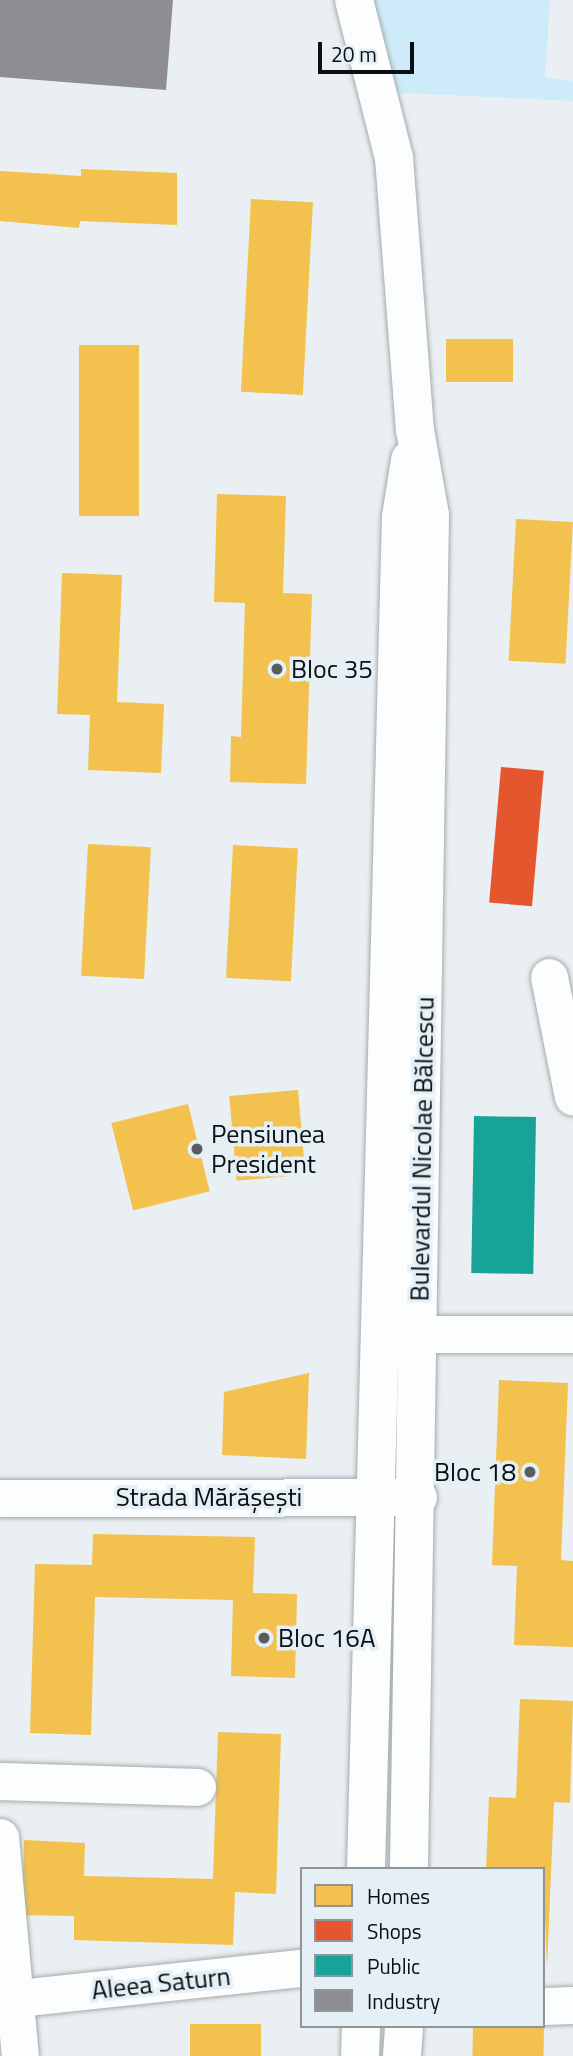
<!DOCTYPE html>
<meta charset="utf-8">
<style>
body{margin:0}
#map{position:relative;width:573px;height:2056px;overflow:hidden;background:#e9eff2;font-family:"Titillium Web",sans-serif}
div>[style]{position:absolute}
.green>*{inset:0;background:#cdebf8}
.homes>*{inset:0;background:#f2c14e;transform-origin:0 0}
.shops>*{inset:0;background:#e4572e;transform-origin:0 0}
.public>*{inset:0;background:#17a398;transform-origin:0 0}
.industry>*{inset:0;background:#8d8d92}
.roads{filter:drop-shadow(0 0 2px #a6abad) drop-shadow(0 0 2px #a6abad)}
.minor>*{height:37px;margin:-18.5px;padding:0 18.5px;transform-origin:18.5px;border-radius:18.5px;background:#fcfdfd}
.major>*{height:38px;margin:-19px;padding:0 19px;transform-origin:19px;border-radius:19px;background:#fcfdfd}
.dots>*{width:19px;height:19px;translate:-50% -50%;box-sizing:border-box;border:4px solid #e5f0f6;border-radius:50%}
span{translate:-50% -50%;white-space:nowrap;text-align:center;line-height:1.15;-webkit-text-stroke:7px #e5f0f6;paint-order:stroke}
.poi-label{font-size:26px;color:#0b0f11}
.left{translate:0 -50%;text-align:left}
.right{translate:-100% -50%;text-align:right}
.street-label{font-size:26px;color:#0b0f11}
.legend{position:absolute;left:300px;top:1867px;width:245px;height:161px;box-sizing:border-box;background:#e5f0f6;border:2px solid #8e969a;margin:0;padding:9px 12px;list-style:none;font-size:21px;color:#0b0f11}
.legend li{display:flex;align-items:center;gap:14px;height:35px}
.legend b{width:35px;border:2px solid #8e969a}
.scale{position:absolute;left:318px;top:42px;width:96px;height:32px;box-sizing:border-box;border:4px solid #0b0f11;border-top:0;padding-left:9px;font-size:21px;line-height:24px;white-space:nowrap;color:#0b0f11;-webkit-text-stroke:5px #e5f0f6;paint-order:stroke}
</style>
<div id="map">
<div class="green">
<i style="clip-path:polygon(362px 0,550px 0,545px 77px,573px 81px,573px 101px,386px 92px)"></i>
</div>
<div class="homes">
<i style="clip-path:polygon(81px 169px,177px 173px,177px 225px,80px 221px,79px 228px,0 221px,0 171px,81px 176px)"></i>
<i style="left:251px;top:199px;width:62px;height:193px;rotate:3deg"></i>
<i style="left:513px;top:339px;width:43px;height:67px;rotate:90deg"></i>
<i style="left:79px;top:345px;width:60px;height:171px"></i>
<i style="clip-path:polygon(217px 494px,286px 496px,283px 593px,312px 594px,306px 784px,230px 782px,231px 736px,241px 737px,245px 603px,214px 602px)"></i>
<i style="left:516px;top:519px;width:57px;height:142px;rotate:3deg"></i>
<i style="clip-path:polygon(62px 573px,122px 575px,117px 702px,164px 704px,161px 773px,88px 770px,90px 715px,57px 714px)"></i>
<i style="left:88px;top:844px;width:63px;height:132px;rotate:3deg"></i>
<i style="left:233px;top:845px;width:65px;height:133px;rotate:3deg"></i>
<i style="left:298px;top:1090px;width:85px;height:69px;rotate:85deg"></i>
<i style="left:188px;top:1104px;width:90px;height:79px;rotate:76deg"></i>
<i style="clip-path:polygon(309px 1373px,306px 1459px,222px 1455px,224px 1392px)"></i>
<i style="clip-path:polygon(499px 1380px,568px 1383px,561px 1560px,573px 1561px,573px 1647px,514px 1645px,517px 1566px,492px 1565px)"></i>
<i style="clip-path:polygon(93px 1534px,255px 1537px,253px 1593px,297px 1594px,295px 1678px,231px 1676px,233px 1600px,95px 1597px,91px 1735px,30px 1733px,35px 1564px,92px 1565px)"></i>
<i style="clip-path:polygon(520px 1699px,573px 1701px,570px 1803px,554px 1802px,547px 1968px,543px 1869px,486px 1869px,489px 1797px,516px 1798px)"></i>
<i style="clip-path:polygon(218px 1732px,281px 1734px,276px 1894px,235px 1892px,233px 1945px,74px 1940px,74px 1916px,22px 1915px,24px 1840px,85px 1843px,84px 1876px,213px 1879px)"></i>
<i style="left:190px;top:2024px;width:71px;height:32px"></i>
<i style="left:473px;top:2026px;width:71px;height:30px;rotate:1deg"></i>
</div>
<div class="shops">
<i style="left:501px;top:767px;width:43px;height:136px;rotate:5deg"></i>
</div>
<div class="public">
<i style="left:474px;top:1116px;width:62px;height:157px;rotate:1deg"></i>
</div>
<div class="industry">
<i style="clip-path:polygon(0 0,173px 0,166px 90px,0 77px)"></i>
</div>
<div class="roads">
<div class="minor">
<i style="left:549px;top:977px;width:122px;rotate:78.7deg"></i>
<i style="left:387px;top:1334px;width:186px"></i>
<i style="left:0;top:1498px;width:418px;rotate:-0.1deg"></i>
<i style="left:0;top:1781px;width:197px;rotate:1.7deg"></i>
<i style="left:0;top:1837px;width:220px;rotate:84.8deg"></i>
<i style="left:19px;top:1998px;width:285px;rotate:-6.1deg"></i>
<i style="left:543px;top:2006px;width:30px;rotate:-2deg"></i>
</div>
<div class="major">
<i style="left:354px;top:0;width:163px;rotate:75.8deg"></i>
<i style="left:394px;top:158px;width:273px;rotate:85.6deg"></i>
<i style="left:415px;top:430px;width:86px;rotate:80deg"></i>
<i style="left:430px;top:515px;width:1354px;rotate:90.89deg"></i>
<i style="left:366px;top:1869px;width:1352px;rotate:-88.52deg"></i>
<i style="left:401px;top:517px;width:58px;rotate:-81deg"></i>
<i style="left:360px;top:2056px;width:30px;rotate:-88deg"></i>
<i style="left:402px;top:2056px;width:30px;rotate:-86deg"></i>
</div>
</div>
<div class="dots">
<i style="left:277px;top:669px;background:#595d60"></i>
<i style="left:197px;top:1149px;background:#595d60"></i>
<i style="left:530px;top:1472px;background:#595d60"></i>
<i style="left:264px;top:1638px;background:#595d60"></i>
</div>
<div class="poi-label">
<span class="left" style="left:291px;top:669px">Bloc 35</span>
<span class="left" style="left:211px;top:1149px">Pensiunea<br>President</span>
<span class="right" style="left:516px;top:1472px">Bloc 18</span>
<span class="left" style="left:278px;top:1638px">Bloc 16A</span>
</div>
<div class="street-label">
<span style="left:422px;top:1149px;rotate:-89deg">Bulevardul Nicolae Bălcescu</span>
<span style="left:209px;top:1497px">Strada Mărășești</span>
<span style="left:161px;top:1983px;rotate:-6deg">Aleea Saturn</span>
</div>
<ul class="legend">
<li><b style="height:19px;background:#f2c14e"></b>Homes</li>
<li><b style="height:19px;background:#e4572e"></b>Shops</li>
<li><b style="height:19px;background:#17a398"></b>Public</li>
<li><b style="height:19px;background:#8d8d92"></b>Industry</li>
</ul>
<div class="scale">20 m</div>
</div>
